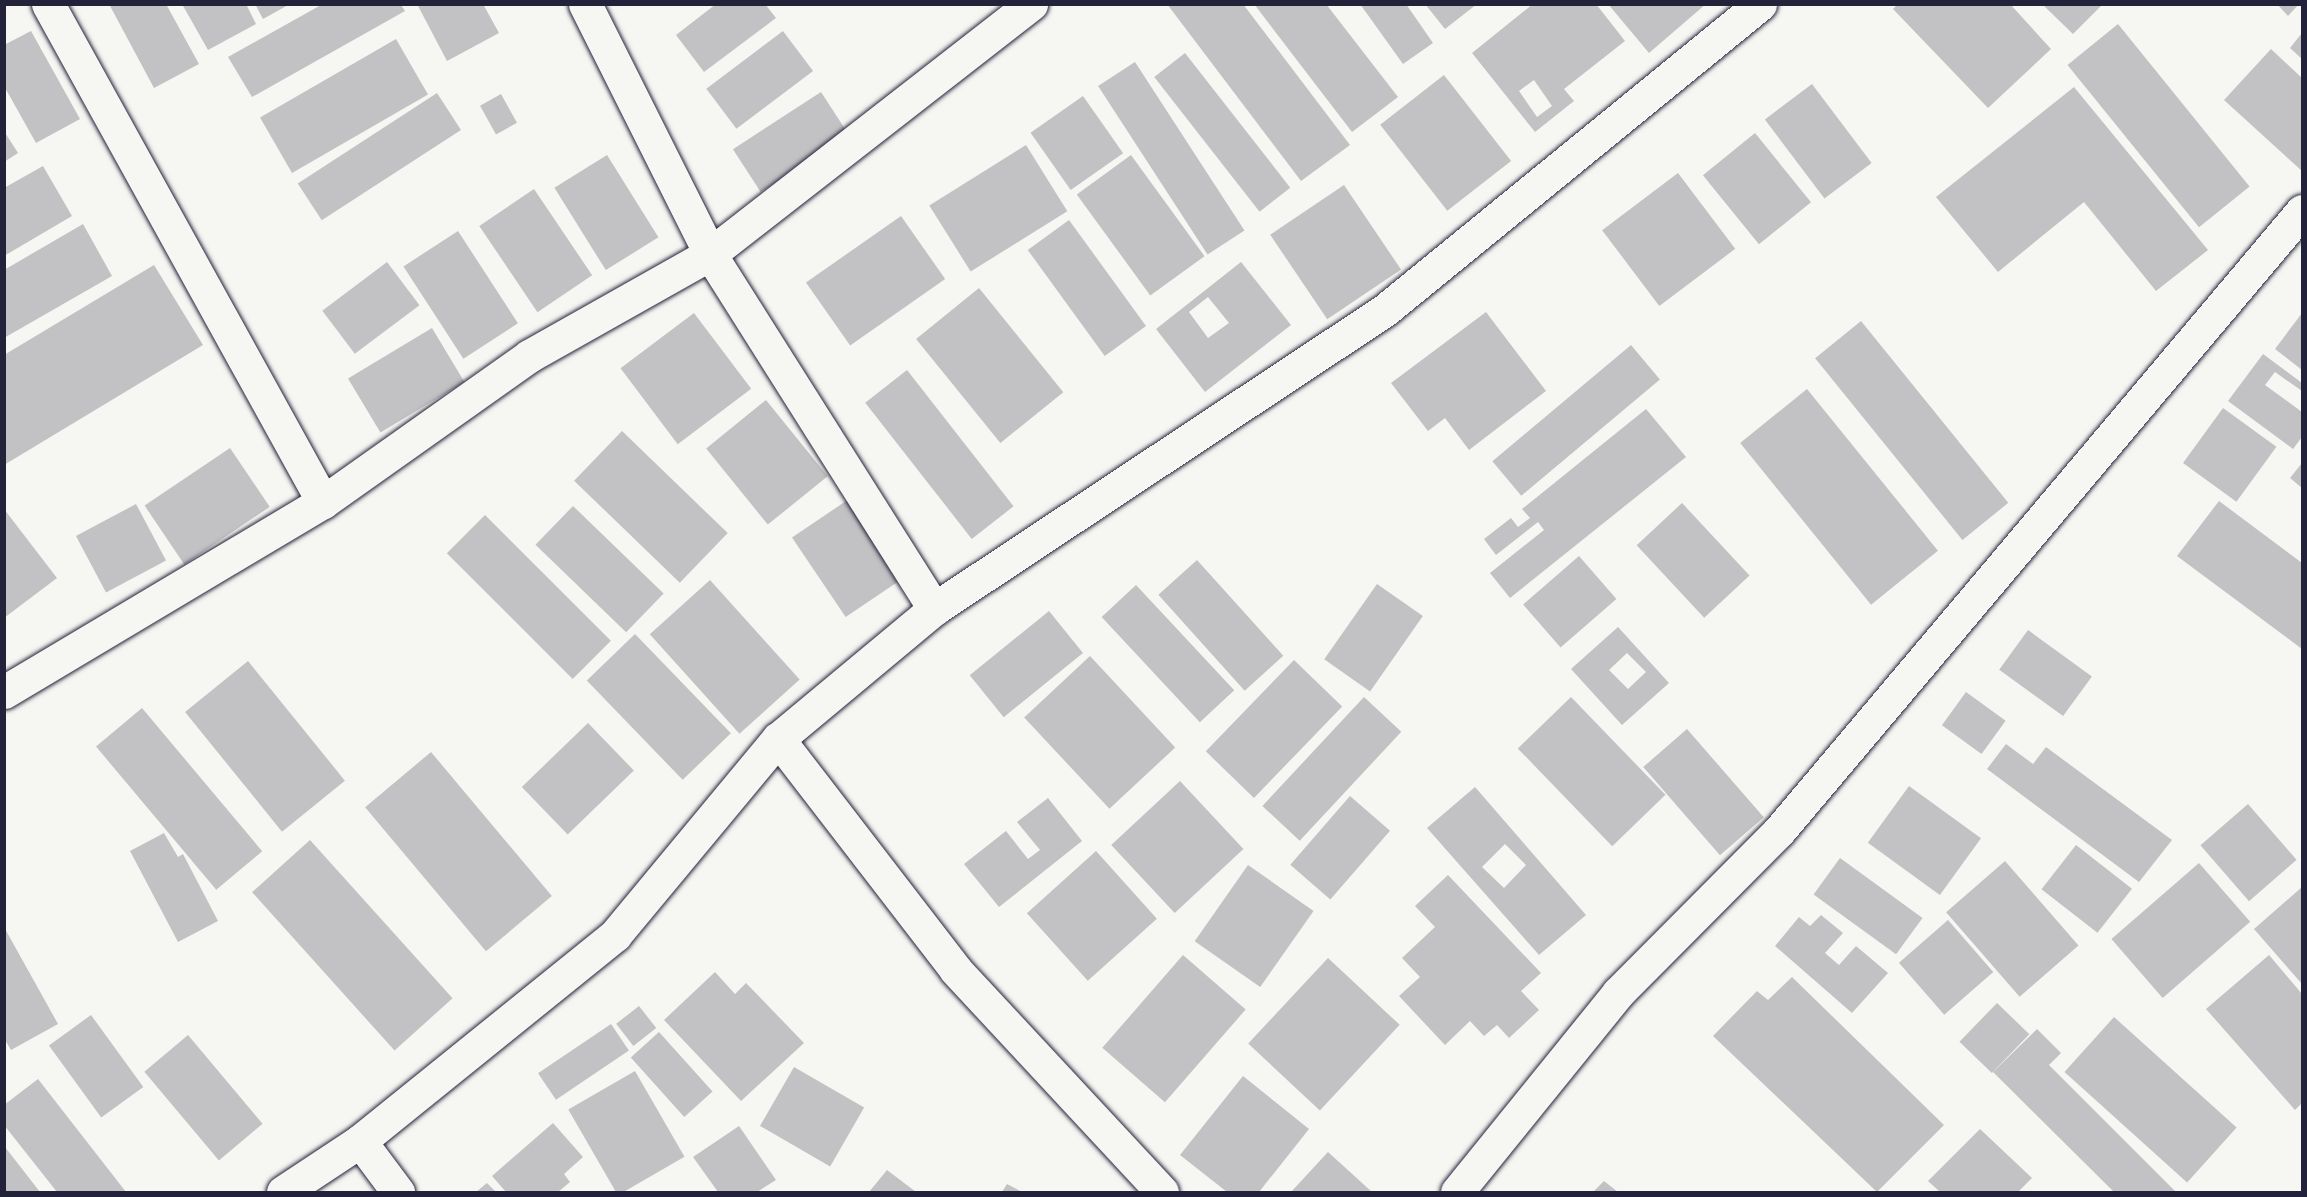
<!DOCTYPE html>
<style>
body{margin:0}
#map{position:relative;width:2307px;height:1197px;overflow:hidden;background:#f6f6f2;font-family:Sriracha,sans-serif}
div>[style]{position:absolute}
.building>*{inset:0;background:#c2c2c4;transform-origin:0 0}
.roads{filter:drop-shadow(0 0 2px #22223b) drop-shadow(0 0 2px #22223b)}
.minor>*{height:33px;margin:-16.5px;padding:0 16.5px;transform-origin:16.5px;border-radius:16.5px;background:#f6f6f2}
span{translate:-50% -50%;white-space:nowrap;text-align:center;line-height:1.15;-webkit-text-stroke:6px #f6f6f2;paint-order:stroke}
.frame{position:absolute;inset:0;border:6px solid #22223b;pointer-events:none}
</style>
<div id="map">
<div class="building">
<i style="clip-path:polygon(109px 4px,166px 4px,199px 64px,154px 88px)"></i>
<i style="clip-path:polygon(182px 4px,246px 4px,256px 24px,208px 50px)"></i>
<i style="clip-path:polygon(255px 4px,290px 4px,263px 19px)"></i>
<i style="clip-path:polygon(417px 4px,483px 4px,499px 33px,447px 61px)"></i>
<i style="clip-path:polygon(716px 4px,765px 4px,776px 18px,704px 72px,676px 35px)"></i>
<i style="clip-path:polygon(1167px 4px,1243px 4px,1350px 145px,1301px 181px)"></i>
<i style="clip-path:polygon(1254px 4px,1326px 4px,1398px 97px,1352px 132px)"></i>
<i style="clip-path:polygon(1360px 4px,1406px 4px,1433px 43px,1403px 64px)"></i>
<i style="clip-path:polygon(1425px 4px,1477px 4px,1445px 29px)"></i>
<i style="clip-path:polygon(evenodd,1533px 4px,1596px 4px,1625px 41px,1564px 89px,1574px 101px,1535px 132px,1472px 53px,1533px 4px,1534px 80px,1552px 106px,1537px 117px,1519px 91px,1534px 80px)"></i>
<i style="clip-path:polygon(1608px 4px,1706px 4px,1649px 53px)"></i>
<i style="clip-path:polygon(1898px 4px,2010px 4px,2051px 49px,1988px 108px,1893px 9px)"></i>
<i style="clip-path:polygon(2042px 4px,2103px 4px,2073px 34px)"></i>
<i style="clip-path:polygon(2277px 4px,2299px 4px,2288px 16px)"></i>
<i style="clip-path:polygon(321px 5px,401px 5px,405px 11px,252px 97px,228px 57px)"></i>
<i style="left:2118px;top:24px;width:209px;height:65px;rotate:51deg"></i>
<i style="clip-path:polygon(31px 31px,80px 119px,36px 143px,4px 86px,4px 45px)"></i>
<i style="left:783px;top:31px;width:50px;height:96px;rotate:53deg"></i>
<i style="clip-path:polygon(2302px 33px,2302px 59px,2290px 48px)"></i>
<i style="left:396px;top:39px;width:64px;height:157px;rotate:60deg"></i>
<i style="clip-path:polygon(2271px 49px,2302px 78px,2302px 171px,2224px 100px)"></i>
<i style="left:1185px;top:53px;width:171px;height:39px;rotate:52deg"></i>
<i style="left:1135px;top:62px;width:201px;height:44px;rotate:57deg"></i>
<i style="left:1444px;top:75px;width:109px;height:81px;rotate:52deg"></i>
<i style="left:1812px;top:84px;width:99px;height:59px;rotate:53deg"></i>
<i style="clip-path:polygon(2074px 87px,2208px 250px,2156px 291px,2084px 202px,1998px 272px,1936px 197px)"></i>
<i style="left:821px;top:92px;width:51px;height:105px;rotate:57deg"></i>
<i style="left:437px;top:93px;width:44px;height:166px;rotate:57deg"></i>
<i style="left:501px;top:94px;width:33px;height:24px;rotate:61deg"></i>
<i style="left:1083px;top:96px;width:70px;height:64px;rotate:55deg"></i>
<i style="clip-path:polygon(4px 131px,18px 153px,4px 162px)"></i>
<i style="left:1755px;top:133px;width:89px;height:67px;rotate:51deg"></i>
<i style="left:1026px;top:145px;width:78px;height:114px;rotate:58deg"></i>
<i style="left:607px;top:155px;width:97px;height:62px;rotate:58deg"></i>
<i style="left:1131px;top:155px;width:125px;height:67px;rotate:54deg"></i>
<i style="clip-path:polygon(43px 166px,72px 216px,4px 256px,4px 188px)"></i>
<i style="left:1678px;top:173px;width:95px;height:95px;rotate:53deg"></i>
<i style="left:1344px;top:185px;width:102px;height:89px;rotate:56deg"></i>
<i style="left:534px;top:189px;width:104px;height:66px;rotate:56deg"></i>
<i style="left:901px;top:216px;width:77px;height:116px;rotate:55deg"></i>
<i style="left:1069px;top:220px;width:131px;height:51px;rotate:54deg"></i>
<i style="clip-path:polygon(83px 224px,112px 276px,4px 338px,4px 270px)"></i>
<i style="left:458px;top:231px;width:110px;height:65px;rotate:57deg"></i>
<i style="left:387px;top:262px;width:54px;height:81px;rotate:53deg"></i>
<i style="clip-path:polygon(evenodd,1241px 262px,1291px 325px,1205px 392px,1156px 329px,1241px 262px,1208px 297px,1229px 323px,1208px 338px,1189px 312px,1208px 297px)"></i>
<i style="clip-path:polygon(154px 265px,203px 345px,4px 465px,4px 355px)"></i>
<i style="left:979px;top:288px;width:134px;height:81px;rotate:51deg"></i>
<i style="clip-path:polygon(1486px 312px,1546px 391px,1469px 450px,1445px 418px,1428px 431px,1391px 383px)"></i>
<i style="left:694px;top:313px;width:95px;height:92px;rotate:53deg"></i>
<i style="clip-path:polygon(2302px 313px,2302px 370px,2275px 349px)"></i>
<i style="left:1861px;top:321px;width:234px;height:59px;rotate:51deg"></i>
<i style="left:432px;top:328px;width:63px;height:98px;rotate:59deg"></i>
<i style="left:1631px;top:345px;width:45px;height:181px;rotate:50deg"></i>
<i style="clip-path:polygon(2263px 354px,2302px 383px,2302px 391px,2275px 372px,2265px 385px,2302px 412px,2302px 437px,2293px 449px,2228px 401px)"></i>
<i style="left:907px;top:370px;width:173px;height:53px;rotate:52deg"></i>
<i style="left:1807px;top:389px;width:208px;height:86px;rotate:51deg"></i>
<i style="left:766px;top:400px;width:98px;height:77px;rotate:51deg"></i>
<i style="left:2223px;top:408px;width:66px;height:68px;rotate:36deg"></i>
<i style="clip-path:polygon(1646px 409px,1686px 457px,1510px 598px,1490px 573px,1544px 530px,1538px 522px,1496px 555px,1484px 539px,1511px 518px,1518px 527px,1530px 518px,1522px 509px)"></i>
<i style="left:622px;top:431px;width:147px;height:69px;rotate:44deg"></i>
<i style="left:230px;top:448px;width:71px;height:103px;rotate:56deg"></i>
<i style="clip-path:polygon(2302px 463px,2302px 488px,2290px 478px)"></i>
<i style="left:855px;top:495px;width:96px;height:76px;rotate:56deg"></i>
<i style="clip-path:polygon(2219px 501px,2302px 563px,2302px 649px,2177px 556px)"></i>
<i style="left:1682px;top:503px;width:99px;height:62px;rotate:47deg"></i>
<i style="left:136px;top:504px;width:64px;height:68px;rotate:62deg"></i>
<i style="left:573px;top:506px;width:126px;height:54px;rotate:44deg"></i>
<i style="clip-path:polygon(4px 509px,57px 578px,4px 618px)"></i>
<i style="left:485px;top:515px;width:178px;height:54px;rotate:45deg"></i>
<i style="left:1579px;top:556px;width:57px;height:74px;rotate:49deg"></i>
<i style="left:1197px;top:560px;width:129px;height:52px;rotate:48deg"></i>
<i style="left:710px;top:580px;width:134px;height:81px;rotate:48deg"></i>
<i style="left:1377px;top:584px;width:56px;height:92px;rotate:35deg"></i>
<i style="left:1136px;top:585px;width:144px;height:47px;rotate:47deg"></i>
<i style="left:1049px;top:611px;width:54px;height:102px;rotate:51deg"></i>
<i style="clip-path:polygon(evenodd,1618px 627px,1669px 683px,1622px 725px,1571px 669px,1618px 627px,1627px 653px,1646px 672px,1628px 689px,1609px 670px,1627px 653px)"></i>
<i style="left:2028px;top:630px;width:79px;height:49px;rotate:36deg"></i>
<i style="left:635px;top:634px;width:138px;height:67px;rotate:46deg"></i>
<i style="left:1090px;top:656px;width:125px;height:90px;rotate:47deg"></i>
<i style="left:1294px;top:660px;width:67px;height:127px;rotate:44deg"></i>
<i style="left:248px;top:661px;width:154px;height:81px;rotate:51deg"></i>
<i style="left:1966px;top:692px;width:49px;height:41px;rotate:36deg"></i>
<i style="left:1364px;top:697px;width:51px;height:149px;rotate:43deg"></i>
<i style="left:1571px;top:697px;width:136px;height:74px;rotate:46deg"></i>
<i style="left:142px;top:708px;width:187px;height:60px;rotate:50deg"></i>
<i style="left:588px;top:723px;width:66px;height:92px;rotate:46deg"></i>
<i style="left:1687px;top:729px;width:117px;height:58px;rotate:49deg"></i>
<i style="clip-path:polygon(2006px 744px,2033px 764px,2046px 747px,2172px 840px,2139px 882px,1987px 769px)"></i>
<i style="left:431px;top:752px;width:188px;height:86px;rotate:50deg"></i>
<i style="left:1180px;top:781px;width:93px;height:94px;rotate:47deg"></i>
<i style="left:1909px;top:786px;width:89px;height:70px;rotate:36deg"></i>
<i style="clip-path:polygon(evenodd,1475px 787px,1586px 915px,1539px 955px,1427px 828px,1475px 787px,1505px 844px,1526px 865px,1504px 888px,1482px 867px,1505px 844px)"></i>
<i style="left:1350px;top:796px;width:53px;height:91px;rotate:41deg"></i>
<i style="clip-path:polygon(1048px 798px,1082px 841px,999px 907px,964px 864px,1006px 831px,1028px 859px,1040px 850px,1017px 822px)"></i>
<i style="left:2248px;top:804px;width:74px;height:63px;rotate:49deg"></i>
<i style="clip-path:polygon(164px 833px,178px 857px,183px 854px,218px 921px,178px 942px,130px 851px)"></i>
<i style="left:310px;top:840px;width:213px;height:78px;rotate:48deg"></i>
<i style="left:2076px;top:845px;width:71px;height:56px;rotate:38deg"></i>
<i style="left:1096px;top:851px;width:91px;height:93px;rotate:48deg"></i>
<i style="left:1840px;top:858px;width:102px;height:45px;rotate:36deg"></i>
<i style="left:2005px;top:861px;width:112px;height:78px;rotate:49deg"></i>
<i style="left:2199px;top:863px;width:78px;height:116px;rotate:49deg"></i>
<i style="left:1248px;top:865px;width:80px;height:93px;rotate:35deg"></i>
<i style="clip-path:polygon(1448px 875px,1541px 973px,1521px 991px,1539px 1010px,1509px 1038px,1497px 1025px,1484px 1036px,1470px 1021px,1445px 1045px,1399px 996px,1420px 977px,1402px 958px,1435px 927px,1415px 906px)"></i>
<i style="clip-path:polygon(2302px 887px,2302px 984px,2254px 929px)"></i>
<i style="clip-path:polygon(1821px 915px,1843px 933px,1825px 953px,1839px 965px,1856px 946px,1888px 973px,1852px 1013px,1775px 946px,1799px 917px,1810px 926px)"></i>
<i style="left:1948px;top:920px;width:69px;height:65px;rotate:49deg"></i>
<i style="clip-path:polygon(4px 927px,58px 1024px,11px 1050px,4px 1038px)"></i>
<i style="left:1183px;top:955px;width:83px;height:123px;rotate:41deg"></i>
<i style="clip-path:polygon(2269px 955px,2302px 994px,2302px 1103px,2295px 1110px,2206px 1009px)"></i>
<i style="left:1328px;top:958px;width:98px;height:117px;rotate:43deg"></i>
<i style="clip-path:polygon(715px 972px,735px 994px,746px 983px,804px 1043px,741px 1101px,664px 1020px)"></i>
<i style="clip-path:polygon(1792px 977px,1944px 1125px,1877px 1192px,1713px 1036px,1757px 991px,1768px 1000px)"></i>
<i style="left:1997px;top:1003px;width:45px;height:54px;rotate:44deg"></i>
<i style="left:639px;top:1006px;width:28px;height:29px;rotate:52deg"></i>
<i style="left:91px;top:1015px;width:89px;height:52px;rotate:54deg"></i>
<i style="left:2114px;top:1017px;width:165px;height:74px;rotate:42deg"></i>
<i style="left:611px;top:1024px;width:32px;height:88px;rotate:56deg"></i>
<i style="clip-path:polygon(2037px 1029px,2061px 1053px,2049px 1065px,2176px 1192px,2114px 1192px,1993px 1072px)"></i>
<i style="left:659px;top:1032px;width:80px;height:38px;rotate:48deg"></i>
<i style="left:188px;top:1035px;width:116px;height:57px;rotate:50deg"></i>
<i style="left:794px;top:1067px;width:81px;height:68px;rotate:30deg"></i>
<i style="left:635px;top:1071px;width:99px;height:77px;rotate:60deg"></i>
<i style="clip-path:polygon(1243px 1076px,1309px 1129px,1259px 1192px,1227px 1192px,1180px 1155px)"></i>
<i style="clip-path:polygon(38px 1079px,126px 1192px,57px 1192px,4px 1125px,4px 1105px)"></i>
<i style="clip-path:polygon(553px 1123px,583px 1157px,564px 1174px,570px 1182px,558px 1192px,506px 1192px,492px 1176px)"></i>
<i style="clip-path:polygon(739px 1126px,776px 1180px,757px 1192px,718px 1192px,693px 1157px)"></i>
<i style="clip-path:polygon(1980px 1129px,2032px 1178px,2018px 1192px,1940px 1192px,1928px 1181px)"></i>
<i style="clip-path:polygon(5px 1147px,40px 1192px,5px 1192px)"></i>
<i style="clip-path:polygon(1328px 1152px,1372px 1192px,1291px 1192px)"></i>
<i style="clip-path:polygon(887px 1170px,916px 1192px,869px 1192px)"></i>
<i style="clip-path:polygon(1604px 1181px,1618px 1192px,1593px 1192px)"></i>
<i style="clip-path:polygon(487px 1183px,496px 1192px,476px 1192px)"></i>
<i style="clip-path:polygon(1007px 1184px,1022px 1192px,1002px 1192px)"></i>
</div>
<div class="roads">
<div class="minor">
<i style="left:48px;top:4px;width:569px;rotate:61.09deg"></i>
<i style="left:585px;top:4px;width:280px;rotate:63.4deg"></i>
<i style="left:710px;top:254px;width:407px;rotate:-37.9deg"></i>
<i style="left:4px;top:692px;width:371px;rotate:-30.8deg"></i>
<i style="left:323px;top:502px;width:252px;rotate:-35.3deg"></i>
<i style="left:529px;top:356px;width:208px;rotate:-29.4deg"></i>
<i style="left:710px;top:254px;width:420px;rotate:57.7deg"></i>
<i style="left:360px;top:1141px;width:64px;rotate:53.3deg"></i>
<i style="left:283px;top:1192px;width:92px;rotate:-33.5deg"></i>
<i style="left:360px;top:1141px;width:328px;rotate:-38.9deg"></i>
<i style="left:615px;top:935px;width:255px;rotate:-50.3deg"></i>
<i style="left:1162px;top:1192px;width:303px;rotate:-132.9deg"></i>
<i style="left:956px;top:970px;width:292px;rotate:-127.6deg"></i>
<i style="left:778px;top:739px;width:203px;rotate:-39.8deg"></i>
<i style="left:934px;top:609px;width:541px;rotate:-33.54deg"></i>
<i style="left:1385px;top:310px;width:484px;rotate:-39.2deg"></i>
<i style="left:1457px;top:1192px;width:256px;rotate:-51deg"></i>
<i style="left:1618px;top:993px;width:228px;rotate:-45.2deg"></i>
<i style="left:1779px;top:831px;width:811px;rotate:-49.85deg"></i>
</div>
</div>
<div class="frame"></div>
</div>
